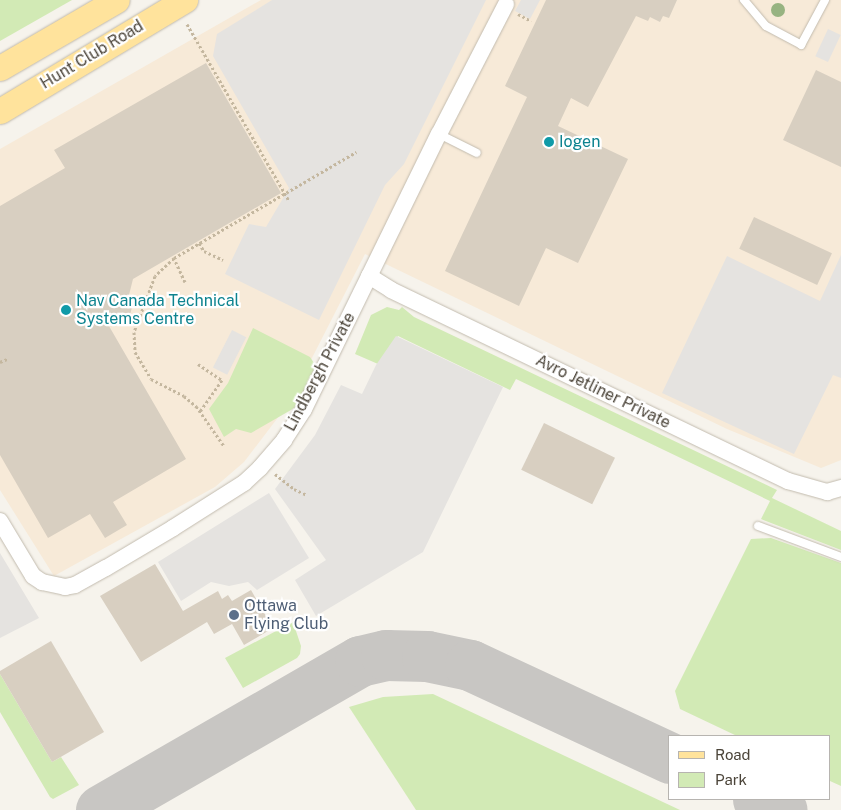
<!DOCTYPE html>
<style>
body{margin:0}
#map{position:relative;width:841px;height:810px;overflow:hidden;background:#f6f3ec;font-family:"Public Sans",sans-serif}
div>[style]{position:absolute}
.commercial>*{inset:0;background:#f7ead8}
.green>*{inset:0;background:#d2eab5}
.parking>*{inset:0;background:#e5e3e0;transform-origin:0 0}
.taxiway>*{height:51px;margin:-25.5px;padding:0 25.5px;transform-origin:25.5px;border-radius:25.5px;background:#c8c6c3}
.building>*{inset:0;background:#d8cfc1;transform-origin:0 0}
.path>*{height:3px;margin-top:-1.5px;transform-origin:0;background:repeating-linear-gradient(90deg,#c4b79f 0 2.5px,transparent 0 5px)}
.roads{filter:drop-shadow(0 0 1px #c2bbae) drop-shadow(0 0 1px #c2bbae)}
.lane>*{height:8px;margin:-4px;padding:0 4px;transform-origin:4px;border-radius:4px;background:#fff}
.street>*{height:16px;margin:-8px;padding:0 8px;transform-origin:8px;border-radius:8px;background:#fff}
.primary>*{height:25px;margin:-12.5px;padding:0 12.5px;transform-origin:12.5px;border-radius:12.5px;background:#ffe39c}
.trees>*{width:14px;height:14px;margin:-7px;border-radius:50%;background:#97b381}
.dots>*{width:14px;height:14px;translate:-50% -50%;box-sizing:border-box;border:2px solid #fff;border-radius:50%}
span{translate:-50% -50%;white-space:nowrap;text-align:center;line-height:1.15;-webkit-text-stroke:4.5px #fff;paint-order:stroke}
.street-label{font-size:16px;color:#4b4439}
.culture-label{font-size:16px;color:#0d838f}
.left{translate:0 -50%;text-align:left}
.service-label{font-size:16px;color:#4e5e75}
.legend{position:absolute;left:668px;top:735px;width:162px;height:65px;box-sizing:border-box;background:#fff;border:1px solid #b7b4b0;margin:0;padding:6px 9px;list-style:none;font-size:15px;color:#4b4439}
.legend li{display:flex;align-items:center;gap:10px;height:25px}
.legend b{width:25px;border:1px solid #b7b4b0}
</style>
<div id="map">
<div class="commercial">
<i style="clip-path:polygon(261px 0,841px 0,841px 460px,821px 468px,727px 429px,365px 254px,289px 403px,244px 462px,215px 487px,54px 576px,0 490px,0 149px)"></i>
</div>
<div class="green">
<i style="clip-path:polygon(0 0,72px 0,0 41px)"></i>
<i style="clip-path:polygon(387px 307px,399px 310px,402px 307px,414px 317px,777px 490px,772px 498px,841px 531px,841px 550px,761px 519px,770px 501px,516px 379px,510px 390px,398px 336px,378px 364px,355px 354px,371px 315px)"></i>
<i style="clip-path:polygon(253px 328px,310px 357px,314px 363px,315px 370px,298px 405px,291px 410px,251px 433px,236px 429px,224px 437px,209px 409px,228px 383px)"></i>
<i style="clip-path:polygon(771px 538px,841px 563px,841px 786px,830px 781px,830px 736px,737px 736px,680px 709px,675px 691px,751px 539px)"></i>
<i style="clip-path:polygon(293px 622px,301px 646px,300px 654px,297px 658px,243px 688px,225px 658px)"></i>
<i style="clip-path:polygon(0 674px,52px 762px,61px 757px,79px 785px,53px 799px,50px 797px,0 712px)"></i>
<i style="clip-path:polygon(433px 694px,680px 810px,416px 810px,349px 707px,383px 697px)"></i>
</div>
<div class="parking">
<i style="clip-path:polygon(272px 0,486px 0,404px 164px,385px 185px,319px 320px,225px 274px,249px 224px,266px 227px,289px 188px,213px 56px,217px 34px)"></i>
<i style="clip-path:polygon(521px 0,540px 0,530px 19px,515px 11px)"></i>
<i style="left:828px;top:29px;width:14px;height:30px;rotate:25deg"></i>
<i style="clip-path:polygon(841px 255px,841px 378px,833px 375px,794px 454px,662px 393px,727px 256px,820px 301px)"></i>
<i style="left:232px;top:330px;width:16px;height:42px;rotate:27deg"></i>
<i style="clip-path:polygon(396px 336px,503px 387px,423px 552px,316px 616px,295px 580px,326px 560px,275px 489px,315px 435px,341px 385px,362px 394px,376px 365px)"></i>
<i style="clip-path:polygon(269px 493px,309px 558px,257px 590px,248px 582px,229px 586px,211px 582px,181px 601px,158px 562px)"></i>
<i style="clip-path:polygon(0 553px,39px 618px,0 638px)"></i>
</div>
<div class="taxiway">
<i style="left:758px;top:799px;width:26px;rotate:25deg"></i>
<i style="left:101px;top:810px;width:299px;rotate:-29.9deg"></i>
<i style="left:360px;top:661px;width:27px;rotate:-13deg"></i>
<i style="left:386px;top:655px;width:41px;rotate:1.4deg"></i>
<i style="left:427px;top:656px;width:44px;rotate:11.8deg"></i>
<i style="left:470px;top:665px;width:221px;rotate:24.9deg"></i>
</div>
<div class="building">
<i style="clip-path:polygon(546px 0,677px 0,669px 18px,663px 16px,660px 22px,650px 17px,648px 21px,636px 16px,588px 107px,571px 98px,558px 126px,628px 159px,578px 263px,546px 248px,519px 306px,445px 271px,527px 97px,505px 86px)"></i>
<i style="clip-path:polygon(206px 63px,281px 193px,133px 279px,128px 299px,134px 300px,128px 322px,102px 314px,186px 459px,113px 502px,127px 525px,105px 538px,90px 514px,48px 538px,0 455px,0 206px,65px 168px,54px 150px)"></i>
<i style="clip-path:polygon(816px 70px,841px 82px,841px 167px,783px 140px)"></i>
<i style="left:754px;top:217px;width:86px;height:35px;rotate:25deg"></i>
<i style="left:544px;top:423px;width:79px;height:52px;rotate:26deg"></i>
<i style="clip-path:polygon(155px 564px,183px 611px,218px 591px,222px 599px,228px 595px,232px 601px,251px 590px,273px 628px,244px 645px,232px 624px,214px 634px,207px 622px,141px 662px,100px 596px)"></i>
<i style="clip-path:polygon(51px 641px,104px 732px,52px 762px,0 674px,0 671px)"></i>
</div>
<div class="path">
<i style="left:518px;top:14px;width:15px;rotate:28deg"></i>
<i style="left:187px;top:24px;width:204px;rotate:60deg"></i>
<i style="left:199px;top:243px;width:9px;rotate:58deg"></i>
<i style="left:204px;top:251px;width:21px;rotate:25deg"></i>
<i style="left:174px;top:258px;width:211px;rotate:-30.2deg"></i>
<i style="left:185px;top:282px;width:26px;rotate:-115deg"></i>
<i style="left:174px;top:258px;width:26px;rotate:137deg"></i>
<i style="left:155px;top:276px;width:60px;rotate:110.6deg"></i>
<i style="left:134px;top:332px;width:20px;rotate:87deg"></i>
<i style="left:135px;top:352px;width:31px;rotate:59deg"></i>
<i style="left:151px;top:379px;width:37px;rotate:27deg"></i>
<i style="left:184px;top:396px;width:16px;rotate:40deg"></i>
<i style="left:196px;top:406px;width:49px;rotate:55deg"></i>
<i style="left:0;top:362px;width:8px;rotate:-23deg"></i>
<i style="left:198px;top:364px;width:29px;rotate:34deg"></i>
<i style="left:222px;top:380px;width:38px;rotate:125deg"></i>
<i style="left:275px;top:474px;width:24px;rotate:38deg"></i>
<i style="left:294px;top:489px;width:14px;rotate:25deg"></i>
</div>
<div class="roads">
<div class="lane">
<i style="left:744px;top:0;width:34px;rotate:50deg"></i>
<i style="left:766px;top:26px;width:40px;rotate:28deg"></i>
<i style="left:801px;top:45px;width:51px;rotate:-61.9deg"></i>
<i style="left:439px;top:134px;width:42px;rotate:26.6deg"></i>
<i style="left:758px;top:526px;width:89px;rotate:20.5deg"></i>
</div>
<div class="street">
<i style="left:369px;top:276px;width:26px;rotate:32deg"></i>
<i style="left:391px;top:290px;width:441px;rotate:25.7deg"></i>
<i style="left:788px;top:481px;width:41px;rotate:15.8deg"></i>
<i style="left:827px;top:492px;width:15px;rotate:-16deg"></i>
<i style="left:0;top:521px;width:64px;rotate:59deg"></i>
<i style="left:33px;top:576px;width:11px;rotate:34deg"></i>
<i style="left:42px;top:582px;width:24px;rotate:12deg"></i>
<i style="left:65px;top:587px;width:10px;rotate:-11deg"></i>
<i style="left:75px;top:585px;width:35px;rotate:-29deg"></i>
<i style="left:106px;top:568px;width:78px;rotate:-30.8deg"></i>
<i style="left:173px;top:528px;width:84px;rotate:-32.4deg"></i>
<i style="left:244px;top:483px;width:22px;rotate:-43deg"></i>
<i style="left:260px;top:468px;width:37px;rotate:-49deg"></i>
<i style="left:284px;top:440px;width:37px;rotate:-57deg"></i>
<i style="left:304px;top:409px;width:306px;rotate:-63.9deg"></i>
<i style="left:439px;top:134px;width:146px;rotate:-62.7deg"></i>
</div>
<div class="primary">
<i style="left:0;top:68px;width:135px;rotate:-30.2deg"></i>
<i style="left:0;top:111px;width:216px;rotate:-31deg"></i>
</div>
</div>
<div class="trees">
<i style="left:778px;top:10px"></i>
</div>
<div class="dots">
<i style="left:549px;top:142px;background:#0f9aa8"></i>
<i style="left:66px;top:310px;background:#0f9aa8"></i>
<i style="left:234px;top:615px;background:#5c6f8a"></i>
</div>
<div class="street-label">
<span style="left:92px;top:55px;rotate:-31deg">Hunt Club Road</span>
<span style="left:320px;top:372px;rotate:-62deg">Lindbergh Private</span>
<span style="left:603px;top:392px;rotate:26deg">Avro Jetliner Private</span>
</div>
<div class="culture-label">
<span class="left" style="left:559px;top:142px">Iogen</span>
<span class="left" style="left:76px;top:310px">Nav Canada Technical<br>Systems Centre</span>
</div>
<div class="service-label">
<span class="left" style="left:244px;top:615px">Ottawa<br>Flying Club</span>
</div>
<ul class="legend">
<li><b style="height:6px;background:#ffe39c"></b>Road</li>
<li><b style="height:14px;background:#d2eab5"></b>Park</li>
</ul>
</div>
